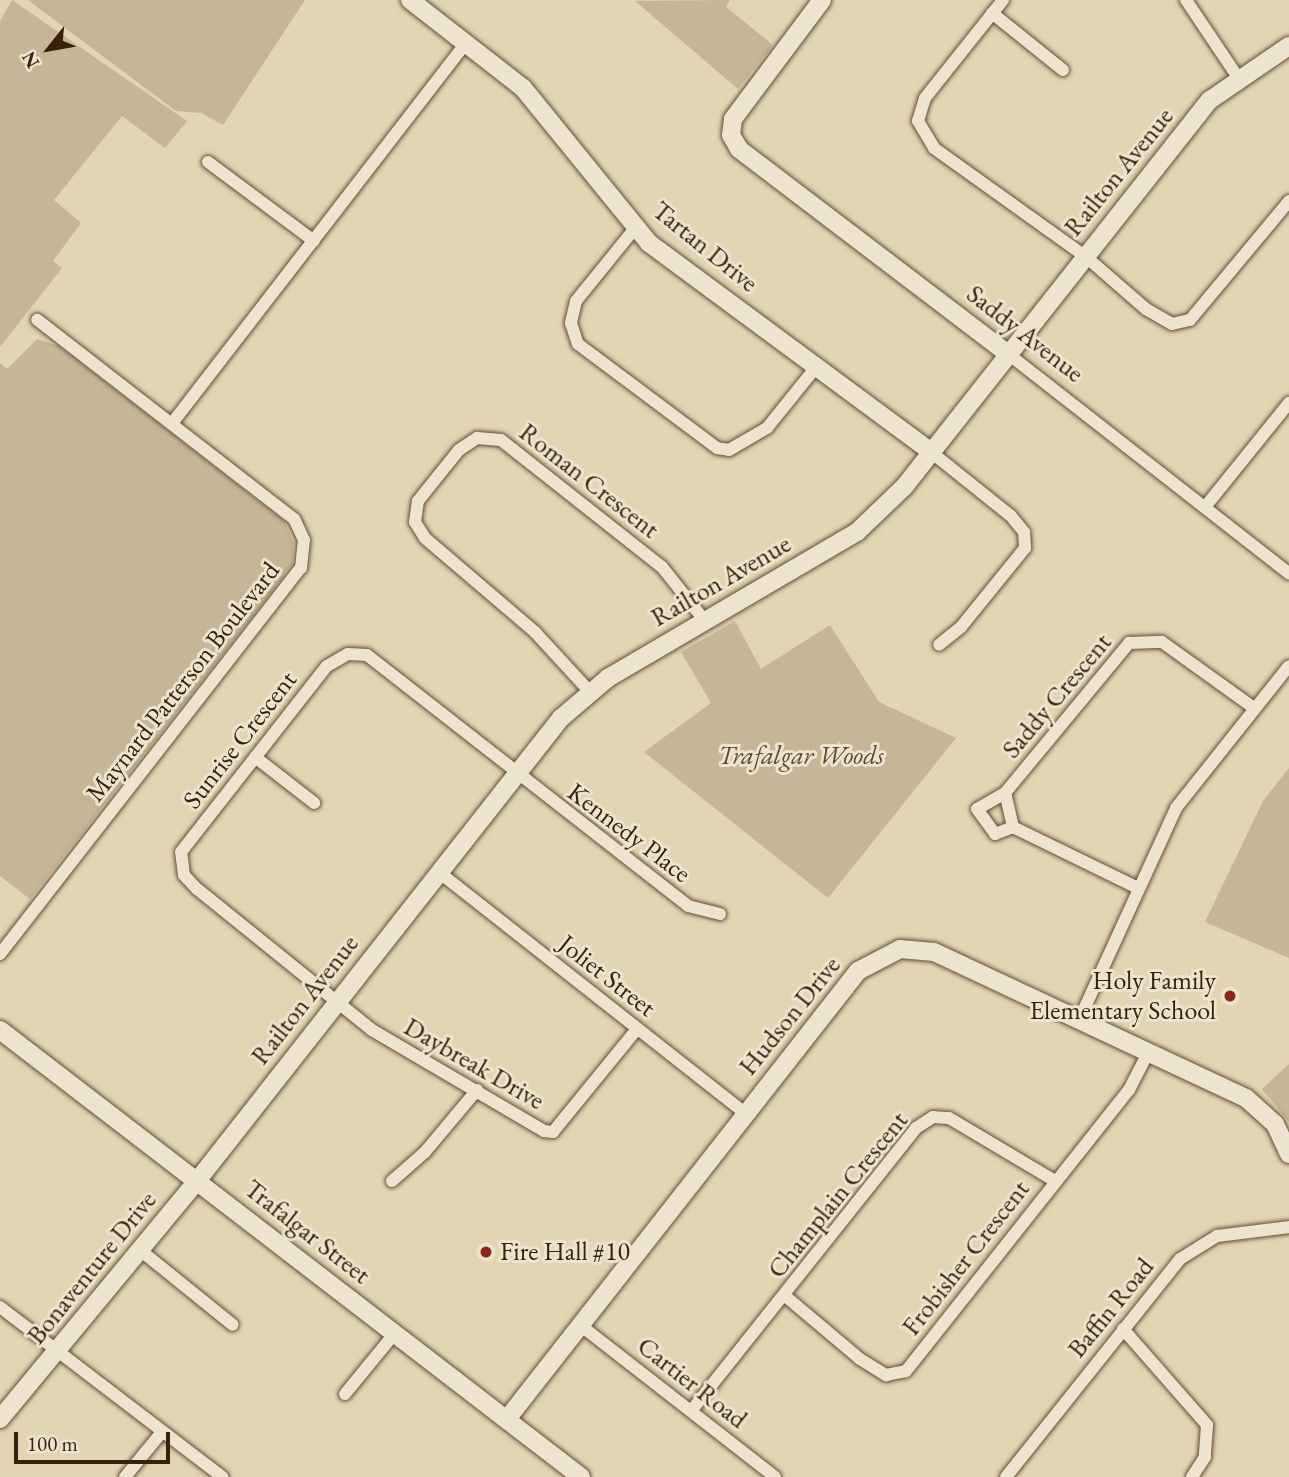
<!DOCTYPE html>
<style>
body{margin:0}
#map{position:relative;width:1289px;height:1477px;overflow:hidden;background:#e1d5b3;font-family:"EB Garamond",serif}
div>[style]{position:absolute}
.green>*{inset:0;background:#c4b697}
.roads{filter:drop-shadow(0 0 2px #624d36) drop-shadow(0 0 2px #624d36)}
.street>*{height:12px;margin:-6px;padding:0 6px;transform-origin:6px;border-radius:6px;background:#ece4ce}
.secondary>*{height:18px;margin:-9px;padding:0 9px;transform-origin:9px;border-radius:9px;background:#ece4ce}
.dots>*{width:19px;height:19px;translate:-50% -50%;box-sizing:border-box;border:4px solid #ece4ce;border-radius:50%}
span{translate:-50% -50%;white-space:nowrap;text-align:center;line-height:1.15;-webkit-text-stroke:6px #ece4ce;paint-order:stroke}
.street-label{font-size:26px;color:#38200d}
.park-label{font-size:26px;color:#5b4630;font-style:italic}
.poi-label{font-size:26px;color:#38200d}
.right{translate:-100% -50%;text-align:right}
.left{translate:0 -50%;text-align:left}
.north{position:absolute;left:14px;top:14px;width:70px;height:70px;-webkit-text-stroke:5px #ece4ce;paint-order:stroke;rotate:239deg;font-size:19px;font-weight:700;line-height:28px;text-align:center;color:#38200d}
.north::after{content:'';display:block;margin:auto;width:24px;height:32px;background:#38200d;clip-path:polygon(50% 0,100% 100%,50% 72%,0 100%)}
.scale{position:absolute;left:14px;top:1432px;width:156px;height:32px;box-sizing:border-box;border:4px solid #38200d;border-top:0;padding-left:9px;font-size:21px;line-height:24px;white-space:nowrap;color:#38200d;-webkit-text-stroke:5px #ece4ce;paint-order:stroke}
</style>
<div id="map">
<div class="green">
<i style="clip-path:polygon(12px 0,187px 121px,165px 148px,122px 116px,54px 200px,81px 223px,53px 261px,62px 268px,0 347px,0 21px)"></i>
<i style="clip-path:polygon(28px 0,305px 0,223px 125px,201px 113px,176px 111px)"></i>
<i style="clip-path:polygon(730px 0,726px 7px,773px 45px,738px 89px,635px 1px)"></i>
<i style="clip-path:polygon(37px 339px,59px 346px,284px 521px,294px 543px,292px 564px,278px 584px,30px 899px,0 876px,0 363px,7px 369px)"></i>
<i style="clip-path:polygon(735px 621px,761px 669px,830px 625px,879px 702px,956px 738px,828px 898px,644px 752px,711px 703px,681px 652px)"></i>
<i style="clip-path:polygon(1289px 768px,1289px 958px,1205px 922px,1263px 801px)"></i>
<i style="clip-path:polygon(1289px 1064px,1289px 1122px,1262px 1089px)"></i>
</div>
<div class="roads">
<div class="street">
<i style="left:1003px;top:0;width:125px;rotate:128.5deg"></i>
<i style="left:925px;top:98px;width:24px;rotate:107deg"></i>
<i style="left:918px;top:121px;width:31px;rotate:59deg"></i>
<i style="left:934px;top:148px;width:186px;rotate:35.6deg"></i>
<i style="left:1085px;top:256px;width:81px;rotate:41deg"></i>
<i style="left:1146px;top:309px;width:30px;rotate:30deg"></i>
<i style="left:1172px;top:324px;width:18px;rotate:-13deg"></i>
<i style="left:1190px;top:320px;width:155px;rotate:-50.2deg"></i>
<i style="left:1186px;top:0;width:92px;rotate:56.1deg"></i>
<i style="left:992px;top:13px;width:91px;rotate:38.8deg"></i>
<i style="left:208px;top:162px;width:132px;rotate:36.7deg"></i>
<i style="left:636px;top:227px;width:95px;rotate:129deg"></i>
<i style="left:576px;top:301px;width:23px;rotate:103deg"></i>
<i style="left:571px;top:323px;width:22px;rotate:72deg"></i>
<i style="left:578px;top:344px;width:174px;rotate:36.8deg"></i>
<i style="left:717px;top:448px;width:12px;rotate:9deg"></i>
<i style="left:729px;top:450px;width:44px;rotate:-30.1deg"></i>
<i style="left:767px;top:428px;width:78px;rotate:-51.2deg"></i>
<i style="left:1007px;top:353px;width:358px;rotate:38deg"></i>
<i style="left:173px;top:422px;width:481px;rotate:-52.3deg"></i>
<i style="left:931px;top:452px;width:102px;rotate:38.7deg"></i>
<i style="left:1011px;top:516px;width:21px;rotate:51deg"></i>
<i style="left:1024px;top:532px;width:16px;rotate:86deg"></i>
<i style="left:1025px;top:548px;width:102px;rotate:129deg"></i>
<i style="left:961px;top:627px;width:28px;rotate:141deg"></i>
<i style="left:1205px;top:507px;width:134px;rotate:-51.1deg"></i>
<i style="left:591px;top:693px;width:83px;rotate:-132.6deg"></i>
<i style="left:535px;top:632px;width:145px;rotate:-139.5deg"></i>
<i style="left:425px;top:538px;width:19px;rotate:-122deg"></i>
<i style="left:415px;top:522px;width:21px;rotate:-82deg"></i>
<i style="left:418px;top:501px;width:65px;rotate:-51.2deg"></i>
<i style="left:459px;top:450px;width:22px;rotate:-34deg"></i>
<i style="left:477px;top:438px;width:24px;rotate:5deg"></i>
<i style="left:501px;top:440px;width:205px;rotate:38.3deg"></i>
<i style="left:662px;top:567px;width:69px;rotate:51.5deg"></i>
<i style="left:255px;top:757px;width:75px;rotate:37.9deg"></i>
<i style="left:1005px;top:793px;width:32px;rotate:150deg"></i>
<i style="left:977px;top:809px;width:31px;rotate:54deg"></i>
<i style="left:995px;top:834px;width:19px;rotate:-21deg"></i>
<i style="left:440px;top:873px;width:390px;rotate:38.2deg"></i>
<i style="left:1138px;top:888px;width:139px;rotate:-154deg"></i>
<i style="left:1013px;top:827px;width:35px;rotate:-103deg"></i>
<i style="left:1005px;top:793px;width:195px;rotate:-50.4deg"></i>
<i style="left:1129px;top:643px;width:33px;rotate:-2deg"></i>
<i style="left:1162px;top:642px;width:113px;rotate:35.7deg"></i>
<i style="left:0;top:954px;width:489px;rotate:-52.1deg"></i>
<i style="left:301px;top:568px;width:28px;rotate:-84deg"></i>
<i style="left:304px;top:540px;width:23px;rotate:-115deg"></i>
<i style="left:294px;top:519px;width:325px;rotate:-142.2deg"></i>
<i style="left:1080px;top:1018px;width:231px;rotate:-65.4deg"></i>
<i style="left:1176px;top:808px;width:181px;rotate:-51.5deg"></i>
<i style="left:637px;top:1029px;width:133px;rotate:129.2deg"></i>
<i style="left:553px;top:1132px;width:9px;rotate:-174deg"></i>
<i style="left:544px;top:1131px;width:199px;rotate:-149.6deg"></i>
<i style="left:372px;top:1030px;width:225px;rotate:-141.1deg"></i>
<i style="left:197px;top:889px;width:19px;rotate:-133deg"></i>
<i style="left:184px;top:875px;width:23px;rotate:-97deg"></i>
<i style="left:181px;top:852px;width:236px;rotate:-51.9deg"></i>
<i style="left:327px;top:666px;width:24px;rotate:-30deg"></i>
<i style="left:348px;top:654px;width:19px;rotate:3deg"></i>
<i style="left:367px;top:655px;width:407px;rotate:38deg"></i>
<i style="left:688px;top:906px;width:33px;rotate:14deg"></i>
<i style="left:392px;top:1181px;width:44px;rotate:-41.3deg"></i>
<i style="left:425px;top:1152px;width:81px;rotate:-50deg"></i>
<i style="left:140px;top:1250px;width:119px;rotate:38.9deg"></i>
<i style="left:784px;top:1295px;width:99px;rotate:40.1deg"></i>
<i style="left:860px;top:1359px;width:31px;rotate:32deg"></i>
<i style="left:886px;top:1375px;width:20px;rotate:-11deg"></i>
<i style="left:906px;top:1371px;width:359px;rotate:-51.6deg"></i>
<i style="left:1129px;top:1090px;width:44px;rotate:-62.9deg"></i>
<i style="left:0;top:1307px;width:280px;rotate:37.4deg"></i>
<i style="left:580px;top:1325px;width:247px;rotate:37.9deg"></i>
<i style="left:1123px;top:1329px;width:128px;rotate:48.8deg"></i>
<i style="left:1207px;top:1425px;width:32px;rotate:94deg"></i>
<i style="left:1205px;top:1457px;width:24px;rotate:123deg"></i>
<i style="left:345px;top:1394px;width:79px;rotate:-50.7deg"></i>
<i style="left:691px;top:1411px;width:362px;rotate:-51.5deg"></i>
<i style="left:916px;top:1128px;width:20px;rotate:-33deg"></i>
<i style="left:933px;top:1117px;width:16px;rotate:4deg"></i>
<i style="left:949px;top:1118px;width:123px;rotate:30.7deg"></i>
<i style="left:125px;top:1477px;width:58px;rotate:-50.6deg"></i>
<i style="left:1006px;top:1477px;width:279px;rotate:-51.4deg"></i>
<i style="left:1180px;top:1259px;width:44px;rotate:-31.9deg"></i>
<i style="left:1217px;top:1236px;width:73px;rotate:-7.1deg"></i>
</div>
<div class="secondary">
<i style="left:410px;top:0;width:143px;rotate:37.9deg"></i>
<i style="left:523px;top:88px;width:200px;rotate:50.9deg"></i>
<i style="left:649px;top:243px;width:351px;rotate:36.5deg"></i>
<i style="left:822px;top:0;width:149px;rotate:126.8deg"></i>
<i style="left:733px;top:119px;width:16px;rotate:97deg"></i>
<i style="left:731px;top:135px;width:16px;rotate:60deg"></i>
<i style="left:739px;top:149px;width:337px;rotate:37.3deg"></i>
<i style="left:0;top:1030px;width:733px;rotate:37.57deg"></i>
<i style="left:0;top:1419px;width:309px;rotate:-50.4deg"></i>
<i style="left:197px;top:1181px;width:589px;rotate:-51.83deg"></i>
<i style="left:561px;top:718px;width:62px;rotate:-40.4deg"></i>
<i style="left:608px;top:678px;width:289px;rotate:-30.4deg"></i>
<i style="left:857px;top:532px;width:65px;rotate:-43.8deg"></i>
<i style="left:904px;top:487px;width:493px;rotate:-51.7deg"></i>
<i style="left:1210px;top:100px;width:96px;rotate:-34.4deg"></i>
<i style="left:507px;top:1419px;width:569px;rotate:-51.92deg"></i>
<i style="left:858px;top:971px;width:47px;rotate:-27.6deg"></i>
<i style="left:900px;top:949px;width:34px;rotate:5deg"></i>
<i style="left:934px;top:952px;width:344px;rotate:25.1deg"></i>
<i style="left:1246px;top:1098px;width:39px;rotate:42deg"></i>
<i style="left:1275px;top:1124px;width:33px;rotate:65deg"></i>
</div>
</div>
<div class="dots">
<i style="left:1230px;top:996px;background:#8f2418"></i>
<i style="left:486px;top:1252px;background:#8f2418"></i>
</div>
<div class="street-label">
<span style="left:1119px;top:172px;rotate:-51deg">Railton Avenue</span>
<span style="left:705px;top:247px;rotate:39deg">Tartan Drive</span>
<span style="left:1025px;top:334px;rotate:38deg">Saddy Avenue</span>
<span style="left:589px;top:481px;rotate:38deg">Roman Crescent</span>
<span style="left:721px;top:581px;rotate:-30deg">Railton Avenue</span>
<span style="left:183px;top:682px;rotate:-52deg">Maynard Patterson Boulevard</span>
<span style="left:1057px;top:696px;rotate:-50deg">Saddy Crescent</span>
<span style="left:240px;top:740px;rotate:-52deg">Sunrise Crescent</span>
<span style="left:629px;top:833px;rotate:37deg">Kennedy Place</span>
<span style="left:607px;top:976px;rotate:38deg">Joliet Street</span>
<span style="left:305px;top:1000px;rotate:-52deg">Railton Avenue</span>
<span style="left:790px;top:1016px;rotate:-51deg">Hudson Drive</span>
<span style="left:474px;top:1064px;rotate:30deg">Daybreak Drive</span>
<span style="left:838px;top:1195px;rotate:-51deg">Champlain Crescent</span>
<span style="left:307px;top:1232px;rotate:38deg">Trafalgar Street</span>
<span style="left:966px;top:1258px;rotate:-52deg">Frobisher Crescent</span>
<span style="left:92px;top:1268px;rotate:-51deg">Bonaventure Drive</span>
<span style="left:1111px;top:1308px;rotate:-51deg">Baffin Road</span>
<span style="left:692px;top:1383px;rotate:38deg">Cartier Road</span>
</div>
<div class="park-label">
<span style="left:801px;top:756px">Trafalgar Woods</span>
</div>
<div class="poi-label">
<span class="right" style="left:1216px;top:996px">Holy Family<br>Elementary School</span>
<span class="left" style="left:500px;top:1252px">Fire Hall #10</span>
</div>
<div class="north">N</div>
<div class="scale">100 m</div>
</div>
